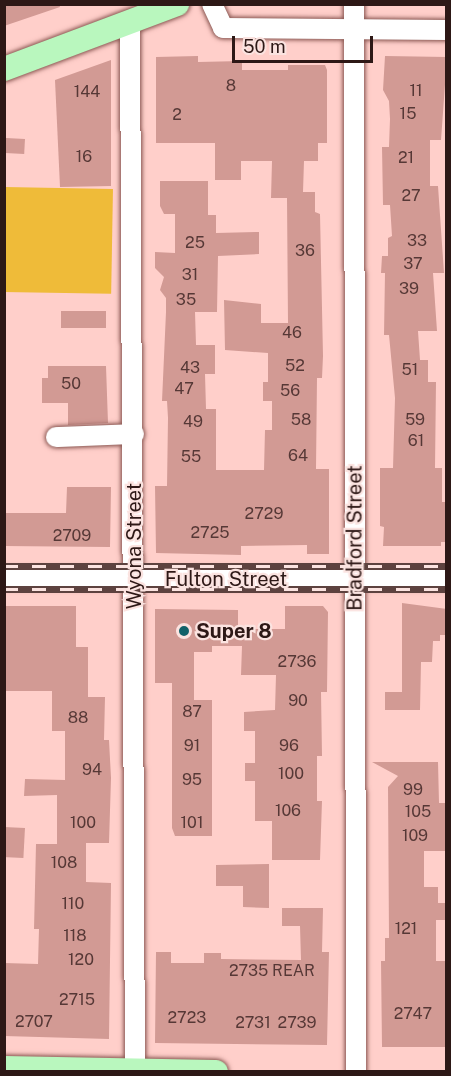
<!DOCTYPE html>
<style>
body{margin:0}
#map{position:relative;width:451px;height:1076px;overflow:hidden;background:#ffcfca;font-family:"Public Sans",sans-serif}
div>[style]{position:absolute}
.green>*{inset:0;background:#efbb39;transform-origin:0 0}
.building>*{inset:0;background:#d29a94;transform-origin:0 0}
.roads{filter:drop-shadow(0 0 2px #8c5954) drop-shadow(0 0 2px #8c5954)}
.minor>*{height:20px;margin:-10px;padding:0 10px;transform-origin:10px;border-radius:10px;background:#fff}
.major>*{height:24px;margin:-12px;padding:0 12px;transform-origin:12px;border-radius:12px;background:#b9f7be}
.rail>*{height:7px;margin-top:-3.5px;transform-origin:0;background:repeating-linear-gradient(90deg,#fbe3e0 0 14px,#5d423f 0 28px);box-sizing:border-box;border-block:2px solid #5d423f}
.dots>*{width:16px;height:16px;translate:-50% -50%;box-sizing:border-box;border:3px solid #fbe3e0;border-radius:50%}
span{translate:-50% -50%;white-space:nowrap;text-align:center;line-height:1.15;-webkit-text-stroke:4.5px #fbe3e0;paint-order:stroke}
.number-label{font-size:16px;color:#563836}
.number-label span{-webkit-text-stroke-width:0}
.street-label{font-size:20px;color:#2d1816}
.poi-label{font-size:20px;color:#2d1816;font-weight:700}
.left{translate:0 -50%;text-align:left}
.frame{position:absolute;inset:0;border:6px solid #2d1816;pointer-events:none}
.scale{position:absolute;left:232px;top:36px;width:141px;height:27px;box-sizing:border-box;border:3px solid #2d1816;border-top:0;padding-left:8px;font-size:18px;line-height:21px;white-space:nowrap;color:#2d1816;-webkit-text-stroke:4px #fbe3e0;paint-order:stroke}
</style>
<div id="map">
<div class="green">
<i style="left:5px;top:187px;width:108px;height:105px;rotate:1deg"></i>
</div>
<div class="building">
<i style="clip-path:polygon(4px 4px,59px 4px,60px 7px,4px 26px)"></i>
<i style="clip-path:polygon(198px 56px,198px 62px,242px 61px,242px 70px,288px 70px,288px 65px,325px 65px,327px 70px,327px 143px,318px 143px,318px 161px,304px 161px,303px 192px,315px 192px,315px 212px,320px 214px,323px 356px,322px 378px,317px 378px,316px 469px,329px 469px,329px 554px,307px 554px,307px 545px,241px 546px,241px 555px,156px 553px,155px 486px,167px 486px,168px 418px,167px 401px,162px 401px,166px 312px,166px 298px,160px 290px,164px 277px,155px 268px,155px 252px,175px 253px,175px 214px,164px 214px,160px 206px,160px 181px,208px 181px,208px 215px,216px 215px,216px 233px,259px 232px,259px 254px,218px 256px,217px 312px,195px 312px,196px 345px,215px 345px,215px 374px,205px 374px,206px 409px,216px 409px,216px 470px,264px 470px,265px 430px,272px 430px,272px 401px,263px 401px,263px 382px,268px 382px,268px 353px,225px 350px,224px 300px,261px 304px,261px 323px,288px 323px,287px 198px,271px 198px,272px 161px,241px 161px,241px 180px,215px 180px,215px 143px,156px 143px,156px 57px)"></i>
<i style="clip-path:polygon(385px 56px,447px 57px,441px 140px,430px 140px,430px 186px,438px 186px,444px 273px,433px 273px,437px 331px,418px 331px,420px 360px,428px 360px,428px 382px,436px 382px,435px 468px,442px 468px,442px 502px,447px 502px,447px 542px,441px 542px,441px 546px,383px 546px,384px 527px,380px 526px,380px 468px,393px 468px,395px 398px,389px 335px,384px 335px,385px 273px,381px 273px,382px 256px,388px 256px,388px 238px,392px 236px,390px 205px,383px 205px,382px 147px,389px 147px,390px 119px,389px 101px,383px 90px)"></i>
<i style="clip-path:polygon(111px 60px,111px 186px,60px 187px,55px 80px)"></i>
<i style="left:6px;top:138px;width:19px;height:15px;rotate:3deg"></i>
<i style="left:61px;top:311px;width:45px;height:17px"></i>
<i style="clip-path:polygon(48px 366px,106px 366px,108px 423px,68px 425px,68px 403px,42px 403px,42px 378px,48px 378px)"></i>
<i style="clip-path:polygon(67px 487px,111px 487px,110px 547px,4px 546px,4px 513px,66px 513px)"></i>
<i style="clip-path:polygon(402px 603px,447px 609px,447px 635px,440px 635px,440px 641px,433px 641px,432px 662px,421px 662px,420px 710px,385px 710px,385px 692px,402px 692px)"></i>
<i style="clip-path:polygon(4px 606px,76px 606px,76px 647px,88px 647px,88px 697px,105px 697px,104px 740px,109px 740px,111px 778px,109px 843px,86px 843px,86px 882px,111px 883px,109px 1039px,4px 1036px,4px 963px,38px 964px,39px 929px,34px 929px,36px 844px,57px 844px,57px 795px,24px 796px,25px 779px,65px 780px,65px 731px,52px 731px,52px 691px,4px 691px)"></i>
<i style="clip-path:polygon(285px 606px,323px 606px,328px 612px,327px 692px,321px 692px,322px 756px,317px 756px,317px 801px,322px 801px,320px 860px,272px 860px,272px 821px,255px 821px,255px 781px,245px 781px,245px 763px,255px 763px,255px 731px,244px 731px,244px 712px,275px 710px,276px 675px,241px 675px,242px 646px,212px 646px,212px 652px,194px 652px,194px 700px,212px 700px,212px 836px,175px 836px,172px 828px,172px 683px,155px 683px,155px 609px,238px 610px,238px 629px,285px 629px)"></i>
<i style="clip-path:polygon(372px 762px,438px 762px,439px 803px,447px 803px,447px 851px,424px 851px,424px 887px,438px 887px,438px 903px,447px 903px,447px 920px,436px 920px,436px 961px,447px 961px,447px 1047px,382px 1047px,381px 961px,385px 961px,385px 938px,389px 938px,388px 787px,398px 776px)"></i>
<i style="left:4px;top:827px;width:21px;height:30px;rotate:3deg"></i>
<i style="clip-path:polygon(269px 864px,269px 908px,243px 907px,243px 886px,216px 886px,216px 865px)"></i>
<i style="clip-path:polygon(282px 908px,323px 908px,322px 952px,329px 952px,327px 1045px,155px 1043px,156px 952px,171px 952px,171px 963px,204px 963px,204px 953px,221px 953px,221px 959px,301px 960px,300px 926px,282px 926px)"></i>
</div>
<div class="roads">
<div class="minor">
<i style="left:212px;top:4px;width:26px;rotate:65deg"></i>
<i style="left:223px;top:28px;width:223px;rotate:0.5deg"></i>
<i style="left:354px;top:4px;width:1068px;rotate:89.89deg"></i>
<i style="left:130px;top:22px;width:1048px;rotate:89.73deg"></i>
<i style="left:56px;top:437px;width:78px;rotate:-2.2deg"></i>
<i style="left:4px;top:578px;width:442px;rotate:0.1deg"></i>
</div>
<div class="major">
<i style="left:4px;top:69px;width:185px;rotate:-20.6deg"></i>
<i style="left:4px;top:1068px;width:212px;rotate:1.1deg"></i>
</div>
</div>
<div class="rail">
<i style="left:4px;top:566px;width:442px"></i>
<i style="left:4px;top:589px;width:442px"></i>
</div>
<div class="dots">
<i style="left:184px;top:631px;background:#116169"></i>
</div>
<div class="number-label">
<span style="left:231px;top:86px">8</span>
<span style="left:416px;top:91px">11</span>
<span style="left:87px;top:92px">144</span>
<span style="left:408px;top:114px">15</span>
<span style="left:177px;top:115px">2</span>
<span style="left:84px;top:157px">16</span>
<span style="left:406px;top:158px">21</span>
<span style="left:411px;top:196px">27</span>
<span style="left:417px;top:241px">33</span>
<span style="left:195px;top:243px">25</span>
<span style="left:305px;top:251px">36</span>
<span style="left:413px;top:264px">37</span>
<span style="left:190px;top:275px">31</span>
<span style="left:409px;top:289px">39</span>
<span style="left:186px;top:300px">35</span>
<span style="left:292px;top:333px">46</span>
<span style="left:295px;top:366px">52</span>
<span style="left:190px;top:368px">43</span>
<span style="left:410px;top:370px">51</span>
<span style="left:71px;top:384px">50</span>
<span style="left:184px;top:389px">47</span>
<span style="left:290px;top:391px">56</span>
<span style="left:301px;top:420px">58</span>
<span style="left:415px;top:420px">59</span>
<span style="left:193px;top:422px">49</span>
<span style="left:416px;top:441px">61</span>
<span style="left:298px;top:456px">64</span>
<span style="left:191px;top:457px">55</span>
<span style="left:264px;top:514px">2729</span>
<span style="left:210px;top:533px">2725</span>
<span style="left:72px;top:536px">2709</span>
<span style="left:297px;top:662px">2736</span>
<span style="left:298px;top:701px">90</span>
<span style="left:192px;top:712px">87</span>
<span style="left:78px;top:718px">88</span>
<span style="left:192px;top:746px">91</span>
<span style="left:289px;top:746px">96</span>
<span style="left:92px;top:770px">94</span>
<span style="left:291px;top:774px">100</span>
<span style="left:192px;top:780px">95</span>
<span style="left:413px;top:790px">99</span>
<span style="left:288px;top:811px">106</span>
<span style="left:418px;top:812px">105</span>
<span style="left:83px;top:823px">100</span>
<span style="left:192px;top:823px">101</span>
<span style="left:415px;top:836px">109</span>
<span style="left:64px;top:863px">108</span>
<span style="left:73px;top:904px">110</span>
<span style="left:406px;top:929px">121</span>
<span style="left:75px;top:936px">118</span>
<span style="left:81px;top:960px">120</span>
<span style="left:272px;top:971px">2735 REAR</span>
<span style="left:77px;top:1000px">2715</span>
<span style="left:413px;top:1014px">2747</span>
<span style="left:187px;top:1018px">2723</span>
<span style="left:34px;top:1022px">2707</span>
<span style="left:253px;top:1023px">2731</span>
<span style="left:297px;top:1023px">2739</span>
</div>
<div class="street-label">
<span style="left:355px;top:538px;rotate:-90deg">Bradford Street</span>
<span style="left:134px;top:546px;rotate:-90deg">Wyona Street</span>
<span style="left:226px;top:579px">Fulton Street</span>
</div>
<div class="poi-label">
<span class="left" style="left:196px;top:631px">Super 8</span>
</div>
<div class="frame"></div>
<div class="scale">50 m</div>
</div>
